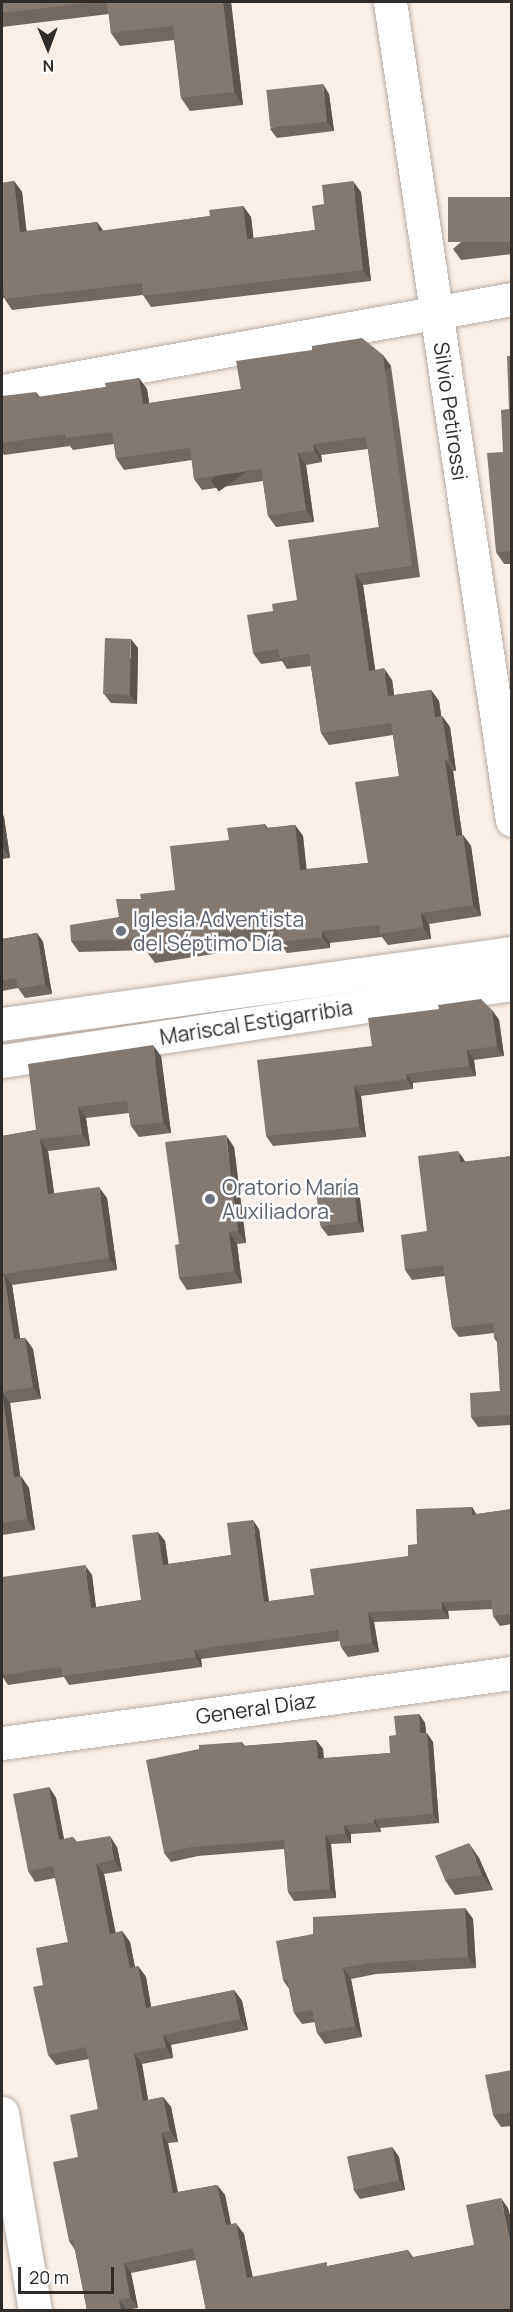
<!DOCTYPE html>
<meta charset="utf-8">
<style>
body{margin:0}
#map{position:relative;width:513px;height:2312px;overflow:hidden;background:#faefe6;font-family:Manrope,sans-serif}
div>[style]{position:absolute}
.roads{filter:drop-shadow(0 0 2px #b7aca4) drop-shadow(0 0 2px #b7aca4)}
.street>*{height:33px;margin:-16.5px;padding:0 16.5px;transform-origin:16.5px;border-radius:16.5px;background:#fff}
.secondary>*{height:33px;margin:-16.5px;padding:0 16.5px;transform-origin:16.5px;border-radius:16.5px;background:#fff}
.wall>*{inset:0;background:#716861}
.shaded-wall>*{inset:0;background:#5c554f;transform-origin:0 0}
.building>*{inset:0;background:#837971;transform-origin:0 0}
.dots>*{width:16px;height:16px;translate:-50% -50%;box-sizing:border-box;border:3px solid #fff;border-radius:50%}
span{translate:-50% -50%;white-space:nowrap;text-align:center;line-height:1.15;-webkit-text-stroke:5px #fff;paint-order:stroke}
.street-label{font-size:21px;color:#302c29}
.worship-label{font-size:21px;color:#5b616d}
.left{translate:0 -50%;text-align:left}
.frame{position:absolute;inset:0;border:3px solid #302c29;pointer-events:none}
.north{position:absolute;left:18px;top:18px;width:60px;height:60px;-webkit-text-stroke:4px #fff;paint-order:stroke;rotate:179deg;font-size:16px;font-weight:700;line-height:24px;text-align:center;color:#302c29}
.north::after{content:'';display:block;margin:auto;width:21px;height:27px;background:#302c29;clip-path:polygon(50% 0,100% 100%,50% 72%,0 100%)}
.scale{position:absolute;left:18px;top:2267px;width:96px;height:27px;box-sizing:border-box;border:3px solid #302c29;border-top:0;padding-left:8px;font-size:18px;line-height:21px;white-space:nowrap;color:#302c29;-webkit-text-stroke:4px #fff;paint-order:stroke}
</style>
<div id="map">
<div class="roads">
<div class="street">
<i style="left:390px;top:2px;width:827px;rotate:81.52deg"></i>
<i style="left:2px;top:391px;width:518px;rotate:-10.23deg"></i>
<i style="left:2px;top:1743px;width:515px;rotate:-7.82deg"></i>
<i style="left:2px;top:2113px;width:200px;rotate:80.5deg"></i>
</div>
<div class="secondary">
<i style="left:2px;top:1024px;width:515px;rotate:-7.93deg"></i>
<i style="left:2px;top:1061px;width:516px;rotate:-8.59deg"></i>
</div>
</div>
<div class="wall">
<i style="clip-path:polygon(2px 2px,231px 2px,243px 105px,190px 111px,181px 98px,174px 40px,120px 46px,111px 33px,109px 14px,2px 27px)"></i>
<i style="clip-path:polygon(329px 94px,334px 131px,277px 138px,270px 129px)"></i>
<i style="clip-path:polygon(14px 181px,22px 192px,26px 231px,97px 222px,103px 231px,210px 216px,243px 206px,251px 217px,253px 238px,315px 230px,324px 204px,361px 192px,371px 281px,151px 307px,143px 295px,12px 310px,4px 298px,2px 298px,2px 183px)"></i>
<i style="clip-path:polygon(512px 197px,512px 254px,461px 260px,453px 249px)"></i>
<i style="clip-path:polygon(512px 356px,512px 564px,504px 564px,496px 552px,503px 452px,509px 409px)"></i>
<i style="clip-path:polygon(391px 366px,420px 577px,363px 585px,375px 670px,392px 680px,394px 695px,431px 690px,439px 701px,441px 716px,442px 716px,450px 727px,456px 771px,453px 771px,462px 835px,463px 835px,471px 846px,481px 916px,429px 924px,431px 939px,388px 945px,382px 937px,330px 943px,330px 948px,287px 953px,279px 942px,278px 938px,219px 945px,220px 953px,155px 963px,147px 952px,147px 950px,79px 952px,71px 941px,119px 917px,141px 899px,175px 890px,229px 840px,265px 824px,268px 828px,295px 825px,303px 836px,306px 869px,368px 863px,399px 776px,393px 735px,329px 745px,321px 733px,311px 666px,287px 669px,282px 661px,261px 664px,253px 653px,273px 611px,297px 600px,379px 527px,368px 449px,321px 455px,322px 462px,306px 465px,314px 522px,276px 527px,268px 516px,263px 481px,202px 490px,194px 479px,192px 460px,124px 470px,116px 458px,114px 444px,73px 450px,70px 446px,4px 455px,2px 451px,2px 443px,36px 392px,40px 397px,106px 387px,139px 378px,147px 389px,149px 403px)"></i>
<i style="clip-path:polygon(138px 648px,137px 704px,111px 703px,104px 694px)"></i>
<i style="clip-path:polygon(2px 813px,4px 817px,10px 858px,2px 859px)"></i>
<i style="clip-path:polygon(37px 933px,43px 942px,52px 994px,25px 998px,18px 988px,2px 991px,2px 939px)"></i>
<i style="clip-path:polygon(492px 1010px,499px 1020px,504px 1056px,474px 1060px,476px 1076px,413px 1083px,413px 1089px,361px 1096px,366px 1137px,273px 1146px,266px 1136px,372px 1046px)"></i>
<i style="clip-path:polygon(161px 1056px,171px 1133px,139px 1137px,131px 1126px,129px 1113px,86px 1118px,90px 1146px,48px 1151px,54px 1193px,107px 1198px,117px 1270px,12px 1285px,20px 1338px,25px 1338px,33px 1349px,41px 1399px,10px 1403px,20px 1476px,29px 1488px,35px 1530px,2px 1535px,2px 1136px,36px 1130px)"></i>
<i style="clip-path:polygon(234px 1147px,246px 1243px,237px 1244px,242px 1283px,187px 1290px,179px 1278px,179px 1244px)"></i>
<i style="clip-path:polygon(512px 1156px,512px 1425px,478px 1427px,471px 1417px,500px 1391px,497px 1342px,494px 1338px,494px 1333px,459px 1337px,452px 1328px,445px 1276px,412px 1280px,405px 1270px,427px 1231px,465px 1161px,465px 1162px)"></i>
<i style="clip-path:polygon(359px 1191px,364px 1232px,328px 1236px,321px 1227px)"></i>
<i style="clip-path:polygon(472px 1507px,476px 1514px,512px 1509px,512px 1624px,500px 1626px,493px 1616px,493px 1609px,448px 1611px,449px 1619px,374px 1622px,379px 1652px,348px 1657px,341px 1647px,340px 1641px,201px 1659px,202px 1667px,69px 1685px,64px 1677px,8px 1685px,2px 1676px,2px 1577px,92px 1575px,96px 1607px,141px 1600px,158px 1532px,165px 1541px,168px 1564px,231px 1555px,259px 1529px,269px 1601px,314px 1595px,408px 1556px,417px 1544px)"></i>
<i style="clip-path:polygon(419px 1714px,425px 1723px,426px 1733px,433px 1742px,439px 1823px,380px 1828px,381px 1832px,351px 1834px,351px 1843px,331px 1844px,336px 1898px,294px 1901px,288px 1892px,284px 1849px,198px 1856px,171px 1862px,164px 1853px,242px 1742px,245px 1746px,316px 1740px,323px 1749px,324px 1758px,390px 1753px,396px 1735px)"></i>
<i style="clip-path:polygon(49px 1787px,56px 1798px,64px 1839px,73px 1837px,77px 1842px,117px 1847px,122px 1871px,104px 1874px,115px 1933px,122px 1931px,130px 1942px,135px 1967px,138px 1966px,146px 1977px,151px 2007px,234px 1990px,242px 2001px,248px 2030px,171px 2045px,173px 2058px,142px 2064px,148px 2100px,163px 2097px,171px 2107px,178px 2142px,168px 2143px,178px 2192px,217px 2185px,225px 2195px,231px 2224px,244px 2234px,252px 2277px,329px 2266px,408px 2250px,413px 2257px,474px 2245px,508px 2208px,512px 2224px,512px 2310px,206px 2310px,196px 2260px,131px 2273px,138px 2308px,127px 2310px,87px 2310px,75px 2250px,69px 2241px,78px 2157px,98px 2109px,89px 2059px,56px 2065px,48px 2055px,43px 1985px,68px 1942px,55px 1878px,35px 1882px,28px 1871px)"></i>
<i style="clip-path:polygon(479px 1858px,493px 1890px,455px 1895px,445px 1880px)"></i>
<i style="clip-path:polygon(465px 1908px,473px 1919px,476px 1968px,376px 1974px,351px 1979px,362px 2037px,325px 2044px,317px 2033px,315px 2022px,302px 2024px,294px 2013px,289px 1989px,283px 1980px)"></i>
<i style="clip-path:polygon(512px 2070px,512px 2126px,501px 2127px,493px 2115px)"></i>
<i style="clip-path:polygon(392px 2147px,399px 2157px,405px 2190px,360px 2199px,353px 2189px)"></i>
</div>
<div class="shaded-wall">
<i style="clip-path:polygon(223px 2px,231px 2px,243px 105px,234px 92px)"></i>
<i style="clip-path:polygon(323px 84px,329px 94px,334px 131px,327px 122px)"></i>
<i style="clip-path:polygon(14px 181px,22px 192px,28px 243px,20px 232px)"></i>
<i style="clip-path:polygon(353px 181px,361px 192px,371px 281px,363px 270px)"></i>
<i style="clip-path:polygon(243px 206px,251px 217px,255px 250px,247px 239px)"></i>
<i style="clip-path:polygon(97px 222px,105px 233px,99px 231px)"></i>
<i style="left:383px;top:355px;width:14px;height:213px;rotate:54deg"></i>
<i style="clip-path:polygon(139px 378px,147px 389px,151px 415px,143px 404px)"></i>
<i style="clip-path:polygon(313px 444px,321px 455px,322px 462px,314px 451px)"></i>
<i style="clip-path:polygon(298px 453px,306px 465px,314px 522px,306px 510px)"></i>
<i style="clip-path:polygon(355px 574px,363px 585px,377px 682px,369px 671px)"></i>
<i style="clip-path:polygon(131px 639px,138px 648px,137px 704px,130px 694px)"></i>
<i style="clip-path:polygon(384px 668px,392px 680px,396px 707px,388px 696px)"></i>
<i style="clip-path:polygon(431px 690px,439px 701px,443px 728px,435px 717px)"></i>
<i style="clip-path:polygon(442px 716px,450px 727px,456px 771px,449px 759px)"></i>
<i style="clip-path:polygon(445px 760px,453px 771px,464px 847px,456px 836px)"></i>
<i style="clip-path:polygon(2px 813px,4px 817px,10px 858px,3px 848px,2px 837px)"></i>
<i style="clip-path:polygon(295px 825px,303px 836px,308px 881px,300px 870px)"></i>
<i style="clip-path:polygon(463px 835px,471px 846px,481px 916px,473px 905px)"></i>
<i style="clip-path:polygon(421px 913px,429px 924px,431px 939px,423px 927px)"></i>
<i style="clip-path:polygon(322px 931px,330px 943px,330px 948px,322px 937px)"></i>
<i style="clip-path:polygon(37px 933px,43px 942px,52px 994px,45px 984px)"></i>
<i style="clip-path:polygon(211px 933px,219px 945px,220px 953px,212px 941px)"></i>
<i style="clip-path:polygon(492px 1010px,499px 1020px,504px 1056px,497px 1046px)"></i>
<i style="clip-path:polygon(153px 1045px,161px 1056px,171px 1133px,163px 1122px)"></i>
<i style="clip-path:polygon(467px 1050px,474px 1060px,476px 1076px,469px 1066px)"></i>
<i style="clip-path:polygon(406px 1074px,413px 1083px,413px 1089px,407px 1079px)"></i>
<i style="clip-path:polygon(354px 1086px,361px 1096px,366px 1137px,359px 1127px)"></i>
<i style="clip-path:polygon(78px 1107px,86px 1118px,90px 1146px,82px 1134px)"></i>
<i style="clip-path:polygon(226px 1135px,234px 1147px,246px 1243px,238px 1231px)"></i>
<i style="clip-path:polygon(40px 1139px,48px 1151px,56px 1206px,48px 1194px)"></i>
<i style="clip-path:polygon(458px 1151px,465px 1161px,466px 1172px,460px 1162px)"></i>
<i style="clip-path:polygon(353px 1181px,359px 1191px,364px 1232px,358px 1222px)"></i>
<i style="clip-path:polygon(99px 1187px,107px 1198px,117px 1270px,109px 1258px)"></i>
<i style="clip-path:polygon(229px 1232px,237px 1244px,242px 1283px,234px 1271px)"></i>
<i style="clip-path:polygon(4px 1274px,12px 1285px,22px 1351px,14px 1339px)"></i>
<i style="clip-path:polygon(25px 1338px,33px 1349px,41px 1399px,33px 1387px)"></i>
<i style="clip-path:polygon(2px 1392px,10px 1403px,22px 1489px,14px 1477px)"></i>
<i style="clip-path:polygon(21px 1476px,29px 1488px,35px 1530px,27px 1519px)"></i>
<i style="clip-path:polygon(472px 1507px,478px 1517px,472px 1515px)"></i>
<i style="clip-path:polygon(253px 1520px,259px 1529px,270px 1612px,264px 1602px)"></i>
<i style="clip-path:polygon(158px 1532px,165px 1541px,170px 1574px,163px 1565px)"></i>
<i style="clip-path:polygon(85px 1565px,92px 1575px,97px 1617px,91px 1608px)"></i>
<i style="clip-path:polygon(442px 1602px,448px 1611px,449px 1619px,442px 1609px)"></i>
<i style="clip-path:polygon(368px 1612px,374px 1622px,379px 1652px,372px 1643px)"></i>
<i style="clip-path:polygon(194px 1650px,201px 1659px,202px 1667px,196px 1657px)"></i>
<i style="clip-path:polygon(419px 1714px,425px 1723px,427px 1742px,420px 1733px)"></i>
<i style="clip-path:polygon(427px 1733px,433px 1742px,439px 1823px,433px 1814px)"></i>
<i style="clip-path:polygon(316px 1740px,323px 1749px,324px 1768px,318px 1759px)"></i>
<i style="clip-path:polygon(49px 1787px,56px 1798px,66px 1850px,59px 1840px)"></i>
<i style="clip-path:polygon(374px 1819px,380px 1828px,381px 1832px,374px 1823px)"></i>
<i style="clip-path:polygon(344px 1825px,351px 1834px,351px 1843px,345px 1834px)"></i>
<i style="clip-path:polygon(325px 1835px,331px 1844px,336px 1898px,330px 1889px)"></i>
<i style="clip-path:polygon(110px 1836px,117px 1847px,122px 1871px,114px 1860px)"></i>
<i style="clip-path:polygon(469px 1843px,479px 1858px,493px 1890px,482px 1875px)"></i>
<i style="clip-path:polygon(96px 1864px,104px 1874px,118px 1944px,110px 1934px)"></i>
<i style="clip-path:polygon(465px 1908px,473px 1919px,476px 1968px,468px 1957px)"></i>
<i style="clip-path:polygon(122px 1931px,130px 1942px,137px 1978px,130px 1968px)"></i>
<i style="clip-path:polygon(138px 1966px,146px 1977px,153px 2018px,146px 2008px)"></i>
<i style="clip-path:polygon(343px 1968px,351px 1979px,362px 2037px,355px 2026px)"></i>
<i style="clip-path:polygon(234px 1990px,242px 2001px,248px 2030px,240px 2019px)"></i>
<i style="clip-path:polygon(163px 2035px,171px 2045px,173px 2058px,166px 2047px)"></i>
<i style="clip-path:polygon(134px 2053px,142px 2064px,150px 2111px,143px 2101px)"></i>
<i style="clip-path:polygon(163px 2097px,171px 2107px,178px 2142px,170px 2131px)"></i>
<i style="clip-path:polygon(161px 2133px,168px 2143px,180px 2204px,173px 2193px)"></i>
<i style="clip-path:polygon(392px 2147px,399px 2157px,405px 2190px,399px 2180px)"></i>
<i style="clip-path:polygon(217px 2185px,225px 2195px,233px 2236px,226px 2225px)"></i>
<i style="clip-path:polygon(501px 2198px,508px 2208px,512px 2224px,512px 2249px)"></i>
<i style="clip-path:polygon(236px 2223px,244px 2234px,255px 2288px,247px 2278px)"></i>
<i style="clip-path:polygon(124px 2263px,131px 2273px,138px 2308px,130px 2297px)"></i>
<i style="clip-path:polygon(119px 2300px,127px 2310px,121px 2310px)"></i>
</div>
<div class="building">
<i style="clip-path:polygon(2px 2px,96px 2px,2px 13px)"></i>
<i style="clip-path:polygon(107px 2px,223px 2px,234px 92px,181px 98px,173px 26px,111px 33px)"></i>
<i style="left:323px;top:84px;width:38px;height:57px;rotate:84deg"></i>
<i style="clip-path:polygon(14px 181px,20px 232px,97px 222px,99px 231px,210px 216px,209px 210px,243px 206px,247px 239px,315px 230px,312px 206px,324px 204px,322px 185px,353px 181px,363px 270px,143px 296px,142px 283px,5px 299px,3px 286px,2px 286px,2px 183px)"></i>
<i style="left:512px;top:197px;width:45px;height:64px;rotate:90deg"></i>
<i style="clip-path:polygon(362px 338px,383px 355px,412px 566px,355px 574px,369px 671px,384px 668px,388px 696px,431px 690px,435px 717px,442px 716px,449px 759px,445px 760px,456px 836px,463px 835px,473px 905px,421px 913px,423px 927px,380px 934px,379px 925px,322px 931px,322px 937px,279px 942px,277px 926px,211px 933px,212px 941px,147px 952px,146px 939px,71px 941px,70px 925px,119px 917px,116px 899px,141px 899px,140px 894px,175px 890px,170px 846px,229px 840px,227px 828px,265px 824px,265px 828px,295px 825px,300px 870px,368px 863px,355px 782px,399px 776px,391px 723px,321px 733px,309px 654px,280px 658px,278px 649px,253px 653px,247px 615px,273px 611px,272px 604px,297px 600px,288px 540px,379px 527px,366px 437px,313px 444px,314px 451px,298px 453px,306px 510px,268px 516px,261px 469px,194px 479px,190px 448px,116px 458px,112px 432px,65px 438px,65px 434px,2px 443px,2px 396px,36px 392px,37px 397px,106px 387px,105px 383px,139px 378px,143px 404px,241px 390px,236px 361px,312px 350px,312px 346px)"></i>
<i style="clip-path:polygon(507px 356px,512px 356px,512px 551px,496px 552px,487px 453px,503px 452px,501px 410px,509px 409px)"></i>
<i style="left:105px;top:638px;width:26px;height:56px;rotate:2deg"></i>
<i style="clip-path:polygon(37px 933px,45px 984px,18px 989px,16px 978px,2px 980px,2px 939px)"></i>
<i style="clip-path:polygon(481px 999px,492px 1010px,497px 1046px,467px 1050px,469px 1066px,406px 1074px,407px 1079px,354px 1086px,359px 1127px,266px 1136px,257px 1060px,372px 1046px,368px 1018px,439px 1009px,438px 1005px)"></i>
<i style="clip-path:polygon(153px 1045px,163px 1122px,131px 1126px,127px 1101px,78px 1107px,82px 1134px,40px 1139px,48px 1194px,99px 1187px,109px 1258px,4px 1274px,14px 1339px,25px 1338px,33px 1387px,2px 1392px,14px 1477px,21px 1476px,27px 1519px,2px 1523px,2px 1136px,36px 1130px,28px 1064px)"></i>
<i style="clip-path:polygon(226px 1135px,238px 1231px,229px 1232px,234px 1271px,179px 1278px,175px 1245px,179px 1244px,165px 1142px)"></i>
<i style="clip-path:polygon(458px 1151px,460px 1162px,512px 1156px,512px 1415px,471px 1417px,470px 1393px,500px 1391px,497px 1337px,494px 1338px,493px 1323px,452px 1328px,443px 1265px,405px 1270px,401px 1235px,427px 1231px,418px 1156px)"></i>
<i style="left:353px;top:1181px;width:41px;height:38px;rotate:83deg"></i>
<i style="clip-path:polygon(472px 1507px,472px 1515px,512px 1509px,512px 1614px,493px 1616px,491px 1600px,442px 1602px,442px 1609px,368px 1612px,372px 1643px,341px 1647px,338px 1630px,194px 1650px,196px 1657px,63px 1676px,61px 1667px,2px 1675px,2px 1577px,85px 1565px,91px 1608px,141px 1600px,132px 1535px,158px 1532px,163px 1565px,231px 1555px,227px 1523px,253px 1520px,264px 1602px,314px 1595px,310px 1569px,408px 1556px,408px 1545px,417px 1544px,416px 1509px)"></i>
<i style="clip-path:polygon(419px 1714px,420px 1733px,427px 1733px,433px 1814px,374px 1819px,374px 1823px,344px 1825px,345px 1834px,325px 1835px,330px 1889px,288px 1892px,284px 1840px,192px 1847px,164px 1853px,146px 1760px,199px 1749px,199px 1745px,242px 1742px,242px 1746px,316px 1740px,318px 1759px,390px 1753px,389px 1736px,396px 1735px,394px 1716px)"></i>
<i style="clip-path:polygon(49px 1787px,59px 1840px,73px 1837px,74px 1842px,110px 1836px,114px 1860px,96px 1864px,110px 1934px,122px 1931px,130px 1968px,138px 1966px,146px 2008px,234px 1990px,240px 2019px,163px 2035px,166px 2047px,134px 2053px,143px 2101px,163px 2097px,170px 2131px,161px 2133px,173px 2193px,217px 2185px,226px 2225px,236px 2223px,247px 2278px,327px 2262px,327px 2266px,408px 2250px,410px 2258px,474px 2245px,466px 2205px,501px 2198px,512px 2249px,512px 2310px,206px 2310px,193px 2248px,124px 2263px,130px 2297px,119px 2300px,121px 2310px,87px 2310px,73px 2240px,69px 2241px,53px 2162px,78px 2157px,70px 2115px,98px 2109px,86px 2047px,48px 2055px,33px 1987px,43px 1985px,36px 1948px,68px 1942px,53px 1866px,28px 1871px,13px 1794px)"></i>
<i style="clip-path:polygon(469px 1843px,482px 1875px,445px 1880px,435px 1856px)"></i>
<i style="clip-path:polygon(465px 1908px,468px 1957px,369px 1963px,343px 1968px,355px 2026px,317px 2033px,312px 2010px,294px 2013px,287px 1979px,283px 1980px,276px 1941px,313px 1934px,313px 1917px)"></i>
<i style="clip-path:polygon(512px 2070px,512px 2112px,493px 2115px,485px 2075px)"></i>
<i style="left:392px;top:2147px;width:34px;height:46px;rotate:78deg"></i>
</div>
<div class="dots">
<i style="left:121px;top:931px;background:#6b7280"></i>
<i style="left:210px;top:1199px;background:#6b7280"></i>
</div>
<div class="street-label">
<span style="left:451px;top:411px;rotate:82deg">Silvio Petirossi</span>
<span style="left:256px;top:1022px;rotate:-9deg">Mariscal Estigarribia</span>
<span style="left:256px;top:1708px;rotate:-8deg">General Díaz</span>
</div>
<div class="worship-label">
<span class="left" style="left:133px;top:931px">Iglesia Adventista<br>del Séptimo Día</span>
<span class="left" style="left:222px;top:1199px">Oratorio María<br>Auxiliadora</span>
</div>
<div class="frame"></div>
<div class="north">N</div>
<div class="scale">20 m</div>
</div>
